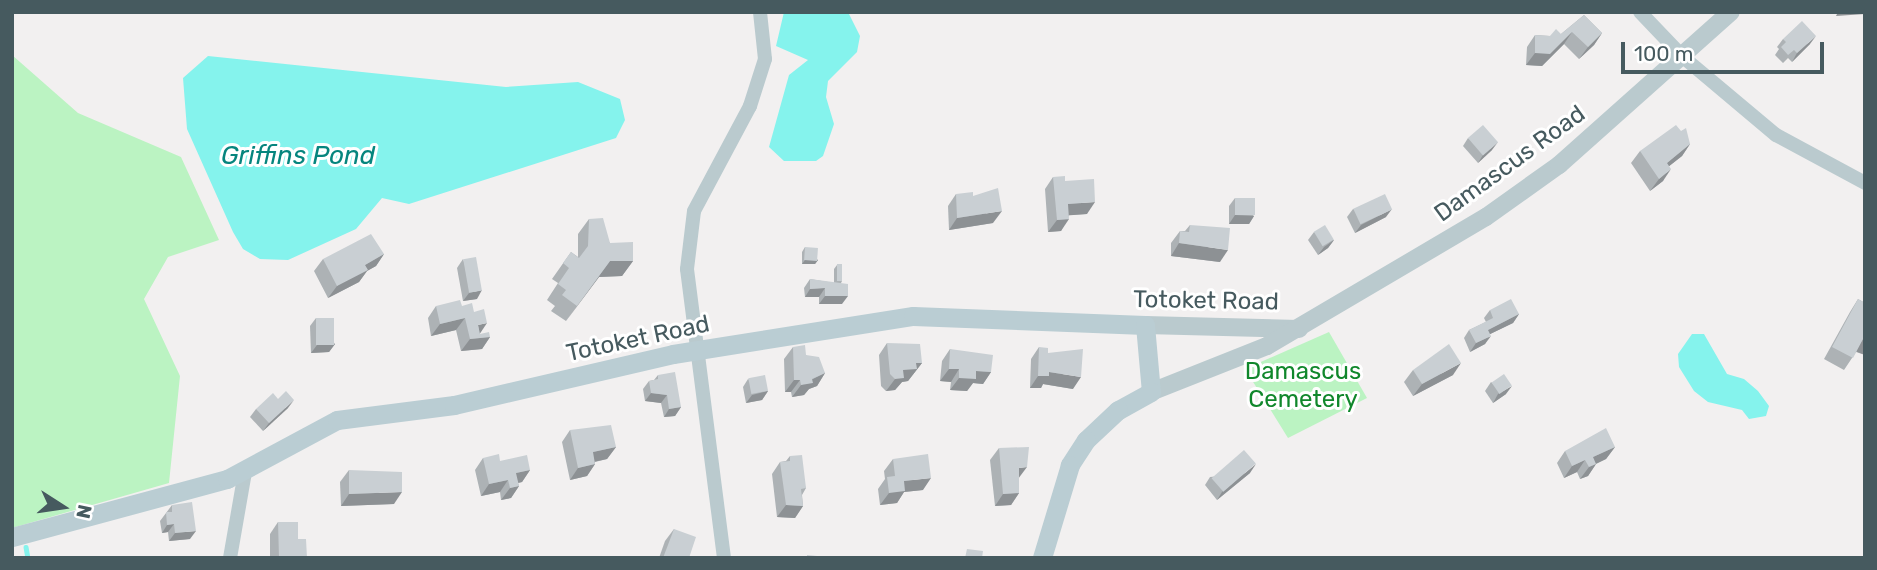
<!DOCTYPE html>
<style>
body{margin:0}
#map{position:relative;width:1877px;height:570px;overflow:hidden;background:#f2f0f0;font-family:Rubik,sans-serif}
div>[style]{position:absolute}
.green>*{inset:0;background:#bbf3c2}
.water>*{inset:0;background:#85f3ed}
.stream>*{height:4.5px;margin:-2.25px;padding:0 2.25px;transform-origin:2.25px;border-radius:2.25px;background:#85f3ed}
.minor>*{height:14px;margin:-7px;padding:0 7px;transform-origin:7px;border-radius:7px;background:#bacace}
.tertiary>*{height:18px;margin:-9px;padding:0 9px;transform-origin:9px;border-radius:9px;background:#bacace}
.secondary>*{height:19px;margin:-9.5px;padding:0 9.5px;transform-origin:9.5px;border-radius:9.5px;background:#bacdd3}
.wall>*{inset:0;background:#adb2b5}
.shaded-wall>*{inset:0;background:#8d9194}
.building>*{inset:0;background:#c9cfd3;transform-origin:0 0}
span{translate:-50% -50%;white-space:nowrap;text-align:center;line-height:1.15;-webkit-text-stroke:6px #fff;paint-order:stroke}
.street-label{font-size:24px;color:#465a5f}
.park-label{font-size:24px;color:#10872b}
.water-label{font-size:26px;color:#06857e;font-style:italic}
.frame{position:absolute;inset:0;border:14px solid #465a5f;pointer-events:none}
.north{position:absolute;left:28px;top:472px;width:70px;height:70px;-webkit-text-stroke:5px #fff;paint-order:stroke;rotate:102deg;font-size:19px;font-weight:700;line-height:28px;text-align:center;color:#465a5f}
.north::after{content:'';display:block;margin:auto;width:24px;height:32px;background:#465a5f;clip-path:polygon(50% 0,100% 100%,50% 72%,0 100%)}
.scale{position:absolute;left:1621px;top:42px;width:203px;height:32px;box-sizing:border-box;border:4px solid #465a5f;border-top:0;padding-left:9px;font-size:21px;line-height:24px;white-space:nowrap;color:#465a5f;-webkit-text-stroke:5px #fff;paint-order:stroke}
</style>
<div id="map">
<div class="green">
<i style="clip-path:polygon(12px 55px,78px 113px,181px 157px,219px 240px,168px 257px,144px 299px,180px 376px,169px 483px,12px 528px)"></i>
<i style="clip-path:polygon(1329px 332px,1367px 398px,1288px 438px,1245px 369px)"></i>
</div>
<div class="water">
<i style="clip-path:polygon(784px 12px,848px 12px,860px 36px,857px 52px,828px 81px,826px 97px,834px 124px,823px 156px,816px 161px,784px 161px,769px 147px,789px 75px,808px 60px,776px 46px)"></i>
<i style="clip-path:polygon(208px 56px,506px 87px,578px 82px,620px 99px,625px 120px,616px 138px,409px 204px,382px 198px,356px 229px,288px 260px,260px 259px,243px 249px,233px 232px,187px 129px,183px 78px)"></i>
<i style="clip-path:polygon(1692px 334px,1704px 334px,1727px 374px,1744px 379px,1758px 391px,1769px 406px,1766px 416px,1749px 419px,1742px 410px,1708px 402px,1694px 391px,1679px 367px,1678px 354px)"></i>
</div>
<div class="stream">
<i style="left:26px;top:547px;width:11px;rotate:80deg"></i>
</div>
<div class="minor">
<i style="left:1640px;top:12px;width:62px;rotate:46.3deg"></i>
<i style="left:1683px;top:57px;width:121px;rotate:40deg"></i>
<i style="left:1776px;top:135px;width:101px;rotate:28.3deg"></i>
<i style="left:230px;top:558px;width:87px;rotate:-80.1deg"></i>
<i style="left:724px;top:558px;width:291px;rotate:-97.3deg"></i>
<i style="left:687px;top:269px;width:58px;rotate:-83.1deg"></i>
<i style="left:694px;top:211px;width:119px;rotate:-61.9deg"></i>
<i style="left:750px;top:106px;width:49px;rotate:-72.3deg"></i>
<i style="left:765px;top:59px;width:47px;rotate:-96.1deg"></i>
</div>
<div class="tertiary">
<i style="left:1145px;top:325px;width:154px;rotate:1.5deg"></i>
<i style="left:1151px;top:392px;width:125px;rotate:-21.6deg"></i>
<i style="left:1267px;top:346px;width:254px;rotate:-30.5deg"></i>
<i style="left:1486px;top:217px;width:90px;rotate:-35.5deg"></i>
<i style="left:1559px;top:165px;width:230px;rotate:-41.7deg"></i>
</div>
<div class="secondary">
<i style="left:12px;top:537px;width:223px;rotate:-15.1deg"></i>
<i style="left:227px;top:479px;width:125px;rotate:-28.2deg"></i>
<i style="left:337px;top:420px;width:118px;rotate:-7.3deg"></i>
<i style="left:454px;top:405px;width:225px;rotate:-13.1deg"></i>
<i style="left:673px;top:354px;width:243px;rotate:-9deg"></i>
<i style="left:913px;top:316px;width:232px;rotate:2.2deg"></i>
<i style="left:1145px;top:325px;width:67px;rotate:84.9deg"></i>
<i style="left:1151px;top:392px;width:38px;rotate:151deg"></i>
<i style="left:1118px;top:410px;width:44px;rotate:136.8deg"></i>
<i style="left:1086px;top:440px;width:30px;rotate:123deg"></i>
<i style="left:1070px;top:465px;width:97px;rotate:106.8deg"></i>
</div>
<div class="wall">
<i style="clip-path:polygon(1584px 15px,1602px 33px,1594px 45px,1579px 59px,1564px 44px,1542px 66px,1526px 65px,1527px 47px,1535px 35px,1550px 36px,1561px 34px)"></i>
<i style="clip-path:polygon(1783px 39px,1810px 44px,1792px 62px,1788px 58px,1783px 63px,1775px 55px,1779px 49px,1777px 47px)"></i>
<i style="clip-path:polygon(1468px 138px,1492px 150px,1478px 163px,1463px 146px)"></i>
<i style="clip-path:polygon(1690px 144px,1682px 156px,1669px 166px,1663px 181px,1650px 191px,1631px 163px,1640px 151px)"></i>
<i style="clip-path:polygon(1053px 177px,1065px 181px,1087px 214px,1069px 215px,1061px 231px,1048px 232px,1045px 189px)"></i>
<i style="clip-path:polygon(956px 194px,973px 196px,993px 223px,949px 230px,948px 206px)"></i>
<i style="clip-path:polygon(1235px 198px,1254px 216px,1249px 224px,1229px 224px,1229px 206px)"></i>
<i style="clip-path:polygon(1353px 209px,1386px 217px,1355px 233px,1347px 217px)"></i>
<i style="clip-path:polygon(589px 219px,610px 243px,633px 261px,622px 276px,599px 277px,566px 321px,551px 311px,555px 306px,547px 300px,558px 283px,552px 279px,571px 252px,578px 257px,578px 234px)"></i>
<i style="clip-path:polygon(1190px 225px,1220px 262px,1171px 256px,1171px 243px,1180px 231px,1185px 231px)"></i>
<i style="clip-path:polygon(1314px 232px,1334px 240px,1328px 248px,1318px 255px,1308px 240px)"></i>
<i style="clip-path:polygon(805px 247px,818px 260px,815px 264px,802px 264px,802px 252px)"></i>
<i style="clip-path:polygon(384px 254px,376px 266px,367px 271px,359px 282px,328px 298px,314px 271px,323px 259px)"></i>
<i style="clip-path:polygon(463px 259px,477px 299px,463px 301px,457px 268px)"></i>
<i style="clip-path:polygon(837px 265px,842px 281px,841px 283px,842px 304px,819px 304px,819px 297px,805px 297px,804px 288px,810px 279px,834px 283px,834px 269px)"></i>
<i style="clip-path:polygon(1858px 299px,1865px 303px,1865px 355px,1856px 352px,1844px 370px,1824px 359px,1850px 312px)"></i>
<i style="clip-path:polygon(436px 306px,462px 306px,480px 334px,490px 337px,482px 349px,461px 351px,456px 330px,431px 336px,428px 318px)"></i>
<i style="clip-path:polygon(1490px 310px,1519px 314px,1513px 323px,1490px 334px,1485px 344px,1470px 352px,1464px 338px,1469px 330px,1486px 322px,1484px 318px)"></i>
<i style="clip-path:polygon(316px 318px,335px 344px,329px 352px,311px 353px,310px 326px)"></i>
<i style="clip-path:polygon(887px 343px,922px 363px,908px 381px,902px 382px,895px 390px,886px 391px,881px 386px,879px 355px)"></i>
<i style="clip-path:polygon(793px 347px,806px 355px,825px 373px,817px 386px,809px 389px,804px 395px,792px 397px,791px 392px,785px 392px,784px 359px)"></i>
<i style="clip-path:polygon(1039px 347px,1048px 353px,1073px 389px,1043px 384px,1041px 388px,1030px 388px,1031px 359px)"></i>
<i style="clip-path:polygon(950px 349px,991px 372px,983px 384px,973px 383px,967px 391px,950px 390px,951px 382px,940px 381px,942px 361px)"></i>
<i style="clip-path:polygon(1413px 370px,1453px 375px,1413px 396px,1404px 382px)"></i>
<i style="clip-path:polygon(658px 375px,681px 407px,675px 416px,664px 417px,661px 403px,645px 401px,643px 389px,649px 381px,654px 380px)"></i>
<i style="clip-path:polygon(748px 379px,768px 391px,762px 400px,746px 403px,743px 387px)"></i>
<i style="clip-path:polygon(1491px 382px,1506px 394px,1493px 403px,1485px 391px)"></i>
<i style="clip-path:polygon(288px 408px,263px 431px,250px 417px,256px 409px)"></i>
<i style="clip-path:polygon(570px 430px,616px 447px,607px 459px,595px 462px,595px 464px,587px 476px,570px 480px,562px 442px)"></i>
<i style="clip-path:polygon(1615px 447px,1606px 459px,1596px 464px,1588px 476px,1580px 479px,1577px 472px,1564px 478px,1557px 463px,1565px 451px)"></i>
<i style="clip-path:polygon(999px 448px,1019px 479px,1019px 493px,1011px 505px,995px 506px,990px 460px)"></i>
<i style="clip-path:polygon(790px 456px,806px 488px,802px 495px,803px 506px,795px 518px,777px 517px,772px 474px,780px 462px,786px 461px)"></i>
<i style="clip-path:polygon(483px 458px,500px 461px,530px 470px,522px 482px,518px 483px,519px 486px,511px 498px,501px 500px,500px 492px,481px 496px,475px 470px)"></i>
<i style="clip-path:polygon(893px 459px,923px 490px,904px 492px,897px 503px,880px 505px,878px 489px,885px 479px,884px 471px)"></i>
<i style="clip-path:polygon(349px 470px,394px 504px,341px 506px,340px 482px)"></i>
<i style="clip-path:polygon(1250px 473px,1217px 500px,1205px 485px,1210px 477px)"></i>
<i style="clip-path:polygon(172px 505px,190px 539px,169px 541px,168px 532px,162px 533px,160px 521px)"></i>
<i style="clip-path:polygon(278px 522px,298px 539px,307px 558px,270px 558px,270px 534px)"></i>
<i style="clip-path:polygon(674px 529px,689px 558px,659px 558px,665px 541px)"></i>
</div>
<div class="shaded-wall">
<i style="clip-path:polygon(1838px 12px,1865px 12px,1865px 14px,1836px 16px)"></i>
<i style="clip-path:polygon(1572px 32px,1564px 44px,1542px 66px,1526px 65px,1535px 53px)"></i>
<i style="clip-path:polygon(1602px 33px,1594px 45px,1579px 59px,1588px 47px)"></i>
<i style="clip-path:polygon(1816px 36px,1810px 44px,1792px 62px,1797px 53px)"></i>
<i style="clip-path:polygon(1498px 142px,1492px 150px,1478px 163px,1483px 155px)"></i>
<i style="clip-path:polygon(1690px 144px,1682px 156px,1658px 175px,1667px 163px)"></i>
<i style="clip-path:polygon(1671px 169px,1663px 181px,1650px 191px,1659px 179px)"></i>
<i style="clip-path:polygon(1095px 202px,1087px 214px,1060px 216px,1068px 204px)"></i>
<i style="clip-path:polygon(1392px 209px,1386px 217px,1355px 233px,1361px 225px)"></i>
<i style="clip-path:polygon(1002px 211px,993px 223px,949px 230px,957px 218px)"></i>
<i style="clip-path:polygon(1235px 215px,1254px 216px,1249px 224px,1229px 224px)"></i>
<i style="clip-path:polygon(1069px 219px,1061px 231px,1048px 232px,1057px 220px)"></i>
<i style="clip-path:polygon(1334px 240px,1328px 248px,1318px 255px,1324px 247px)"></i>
<i style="clip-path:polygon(1179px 243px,1228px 250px,1220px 262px,1171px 256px)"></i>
<i style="clip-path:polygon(384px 254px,376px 266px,367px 271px,359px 282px,328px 298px,337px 286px,365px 265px)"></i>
<i style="clip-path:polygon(805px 260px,818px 260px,815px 264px,802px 264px)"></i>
<i style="clip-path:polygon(610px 261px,633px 261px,622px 276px,599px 277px,566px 321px)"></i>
<i style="clip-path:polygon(825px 288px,819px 297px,805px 297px,810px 289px)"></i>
<i style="clip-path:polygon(482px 290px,477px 299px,463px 301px,469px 293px)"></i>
<i style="clip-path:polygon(825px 296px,848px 296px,842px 304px,819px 304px)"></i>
<i style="clip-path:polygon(1519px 314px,1513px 323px,1482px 338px,1488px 330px)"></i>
<i style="clip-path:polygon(465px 318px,456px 330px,431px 336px,440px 324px)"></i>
<i style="clip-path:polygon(487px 323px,479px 335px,478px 325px)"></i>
<i style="clip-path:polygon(1491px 336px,1485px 344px,1470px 352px,1476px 343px)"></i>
<i style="clip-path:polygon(490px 337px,482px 349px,461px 351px,470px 339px)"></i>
<i style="clip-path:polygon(1863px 339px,1865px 340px,1865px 355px,1855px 351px)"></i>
<i style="clip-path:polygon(335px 344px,329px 352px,311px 353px,317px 345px)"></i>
<i style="clip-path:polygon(916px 363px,922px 363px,908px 381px,902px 382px,895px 390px,886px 391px,895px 379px,903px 370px)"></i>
<i style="clip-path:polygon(1461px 363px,1453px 375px,1413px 396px,1422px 384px)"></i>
<i style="clip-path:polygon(949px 369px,959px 369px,951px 382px,940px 381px)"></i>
<i style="clip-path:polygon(976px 371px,991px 372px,983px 384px,973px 383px,967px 391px,950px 390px,959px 378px)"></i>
<i style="clip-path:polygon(1049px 372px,1081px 377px,1073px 389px,1043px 384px,1041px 388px,1030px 388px,1038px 376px)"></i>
<i style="clip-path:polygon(825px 373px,817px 386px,809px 389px,804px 395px,792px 397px,801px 385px)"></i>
<i style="clip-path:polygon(794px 380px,800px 380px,791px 392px,785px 392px)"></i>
<i style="clip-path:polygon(1512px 386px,1506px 394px,1493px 403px,1498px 394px)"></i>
<i style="clip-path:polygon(768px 391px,762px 400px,746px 403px,752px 395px)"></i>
<i style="clip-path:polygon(651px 393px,667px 395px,661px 403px,645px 401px)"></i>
<i style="clip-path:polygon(294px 400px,288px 408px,263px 431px,269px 423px)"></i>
<i style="clip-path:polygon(681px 407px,675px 416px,664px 417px,669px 409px)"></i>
<i style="clip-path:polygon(616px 447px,607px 459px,584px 464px,593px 452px)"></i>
<i style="clip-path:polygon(1615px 447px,1606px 459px,1589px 467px,1593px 457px)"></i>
<i style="clip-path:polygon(1585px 460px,1577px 472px,1564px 478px,1572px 466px)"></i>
<i style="clip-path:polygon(595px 464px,587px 476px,570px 480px,578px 468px)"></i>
<i style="clip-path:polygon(1256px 464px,1250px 473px,1217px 500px,1222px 492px)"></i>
<i style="clip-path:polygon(1596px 464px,1588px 476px,1580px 479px,1589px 467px)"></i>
<i style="clip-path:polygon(1027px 467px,1018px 479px,1019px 468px)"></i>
<i style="clip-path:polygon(530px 470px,522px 482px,509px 485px,516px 473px)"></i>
<i style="clip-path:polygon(931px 478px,923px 490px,904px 492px,897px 503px,880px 505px,889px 493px,904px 481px)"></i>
<i style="clip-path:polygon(508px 480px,500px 492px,481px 496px,489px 484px)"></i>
<i style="clip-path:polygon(519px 486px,511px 498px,501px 500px,510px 488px)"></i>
<i style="clip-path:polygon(402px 492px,394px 504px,341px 506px,349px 494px)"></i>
<i style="clip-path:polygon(1019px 493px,1011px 505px,995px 506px,1003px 494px)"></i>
<i style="clip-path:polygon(786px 505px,803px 506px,795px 518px,777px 517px)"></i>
<i style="clip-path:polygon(174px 524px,168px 532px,162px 533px,167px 525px)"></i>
<i style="clip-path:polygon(196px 531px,190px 539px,169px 541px,175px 533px)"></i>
</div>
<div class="building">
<i style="clip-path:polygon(1584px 15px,1602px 33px,1588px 47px,1572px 32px,1550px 54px,1535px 53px,1535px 35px,1550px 36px,1556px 29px,1561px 34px)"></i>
<i style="clip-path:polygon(1802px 21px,1816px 36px,1797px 53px,1794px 50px,1788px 55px,1781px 47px,1786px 42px,1783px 39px)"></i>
<i style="left:1483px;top:125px;width:23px;height:20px;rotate:49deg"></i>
<i style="clip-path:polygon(1676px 125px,1681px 131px,1686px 128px,1690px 144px,1667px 163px,1671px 169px,1659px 179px,1640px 151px)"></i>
<i style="clip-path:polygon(1065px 176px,1065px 181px,1094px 179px,1095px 202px,1068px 204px,1069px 219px,1057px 220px,1053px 177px)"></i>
<i style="clip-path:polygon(998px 188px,1002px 211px,957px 218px,956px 194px,973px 192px,973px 196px)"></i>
<i style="left:1385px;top:194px;width:17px;height:35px;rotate:65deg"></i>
<i style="left:1235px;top:198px;width:20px;height:17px"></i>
<i style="clip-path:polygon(603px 218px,610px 243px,633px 242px,633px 261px,610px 261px,577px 306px,562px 295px,566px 290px,558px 284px,569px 268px,563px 263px,571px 252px,579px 258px,588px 246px,589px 219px)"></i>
<i style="clip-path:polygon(1190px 225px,1230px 228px,1228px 250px,1179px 243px,1180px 231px,1189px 232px)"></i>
<i style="left:1325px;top:225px;width:17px;height:13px;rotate:59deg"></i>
<i style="clip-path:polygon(371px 234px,384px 254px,365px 265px,368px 270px,337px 286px,323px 259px)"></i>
<i style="left:805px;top:247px;width:13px;height:13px;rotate:4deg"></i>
<i style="left:476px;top:257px;width:34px;height:13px;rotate:80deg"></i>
<i style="left:842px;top:264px;width:17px;height:5px;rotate:90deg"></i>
<i style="clip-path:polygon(810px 279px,848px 284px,848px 296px,825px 296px,825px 288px,810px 289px)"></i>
<i style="clip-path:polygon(1511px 299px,1519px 314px,1488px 330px,1491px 336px,1476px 343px,1469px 330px,1493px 318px,1490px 310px)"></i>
<i style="clip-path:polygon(1858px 299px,1865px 303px,1865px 340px,1863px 339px,1853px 358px,1832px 347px)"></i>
<i style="clip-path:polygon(460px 300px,462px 306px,472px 303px,474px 312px,484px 309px,487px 323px,478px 325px,480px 334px,489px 332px,490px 337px,470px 339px,465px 318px,440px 324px,436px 306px)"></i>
<i style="left:316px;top:318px;width:18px;height:27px"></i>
<i style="clip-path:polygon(887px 343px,920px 344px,922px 363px,916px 363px,917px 369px,903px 370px,904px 378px,895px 379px,890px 374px)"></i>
<i style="clip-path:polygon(1449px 344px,1461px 363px,1422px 384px,1413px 370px)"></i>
<i style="clip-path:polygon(805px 345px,806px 355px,819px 357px,825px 373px,812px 379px,813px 383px,801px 385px,800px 380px,794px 380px,793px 347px)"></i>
<i style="clip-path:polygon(1039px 347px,1048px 348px,1048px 353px,1083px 349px,1081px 377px,1049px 372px,1049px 376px,1038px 376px)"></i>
<i style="clip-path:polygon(950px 349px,993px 355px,991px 372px,976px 371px,976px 379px,959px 378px,959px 369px,949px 369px)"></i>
<i style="clip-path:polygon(675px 372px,681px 407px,669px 409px,667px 395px,651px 393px,649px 381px,658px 379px,658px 375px)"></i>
<i style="left:1504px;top:374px;width:14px;height:15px;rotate:56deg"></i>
<i style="left:765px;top:375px;width:16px;height:17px;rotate:79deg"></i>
<i style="clip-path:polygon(286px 391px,294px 400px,269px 423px,256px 409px,273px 393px,278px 399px)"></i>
<i style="clip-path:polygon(611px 425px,616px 447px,593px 452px,595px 464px,578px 468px,570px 430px)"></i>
<i style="clip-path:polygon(1606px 428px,1615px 447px,1593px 457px,1596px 464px,1589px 467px,1585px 460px,1572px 466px,1565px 451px)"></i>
<i style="clip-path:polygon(1029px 447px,1027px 467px,1019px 468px,1019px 493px,1003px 494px,999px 448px)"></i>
<i style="left:1244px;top:450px;width:18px;height:43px;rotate:49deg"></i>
<i style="clip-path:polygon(499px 454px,500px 461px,527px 455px,530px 470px,516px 473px,519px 486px,510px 488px,508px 480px,489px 484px,483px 458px)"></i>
<i style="clip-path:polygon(928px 454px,931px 478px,904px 481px,905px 491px,889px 493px,887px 477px,895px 476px,893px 459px)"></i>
<i style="clip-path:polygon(802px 455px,806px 488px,801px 489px,803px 506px,786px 505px,780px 462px,790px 461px,790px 456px)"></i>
<i style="clip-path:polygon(349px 470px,402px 472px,402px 492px,349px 494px)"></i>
<i style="clip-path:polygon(192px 502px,196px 531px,175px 533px,174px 524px,167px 525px,166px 512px,172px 512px,172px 505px)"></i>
<i style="clip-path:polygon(278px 522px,298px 522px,298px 539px,306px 539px,307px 558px,279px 558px)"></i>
<i style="clip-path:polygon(674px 529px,696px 537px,689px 558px,663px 558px)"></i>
<i style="clip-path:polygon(967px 549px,983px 551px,982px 558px,960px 558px,965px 558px)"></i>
<i style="clip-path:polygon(807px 555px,827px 557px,827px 558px,807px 558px)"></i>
</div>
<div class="street-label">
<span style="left:1510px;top:164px;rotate:-36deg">Damascus Road</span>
<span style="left:1206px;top:301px;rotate:1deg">Totoket Road</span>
<span style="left:638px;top:339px;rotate:-12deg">Totoket Road</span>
</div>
<div class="park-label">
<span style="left:1303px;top:386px">Damascus<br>Cemetery</span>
</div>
<div class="water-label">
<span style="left:298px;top:156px">Griffins Pond</span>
</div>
<div class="frame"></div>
<div class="north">N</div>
<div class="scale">100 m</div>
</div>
